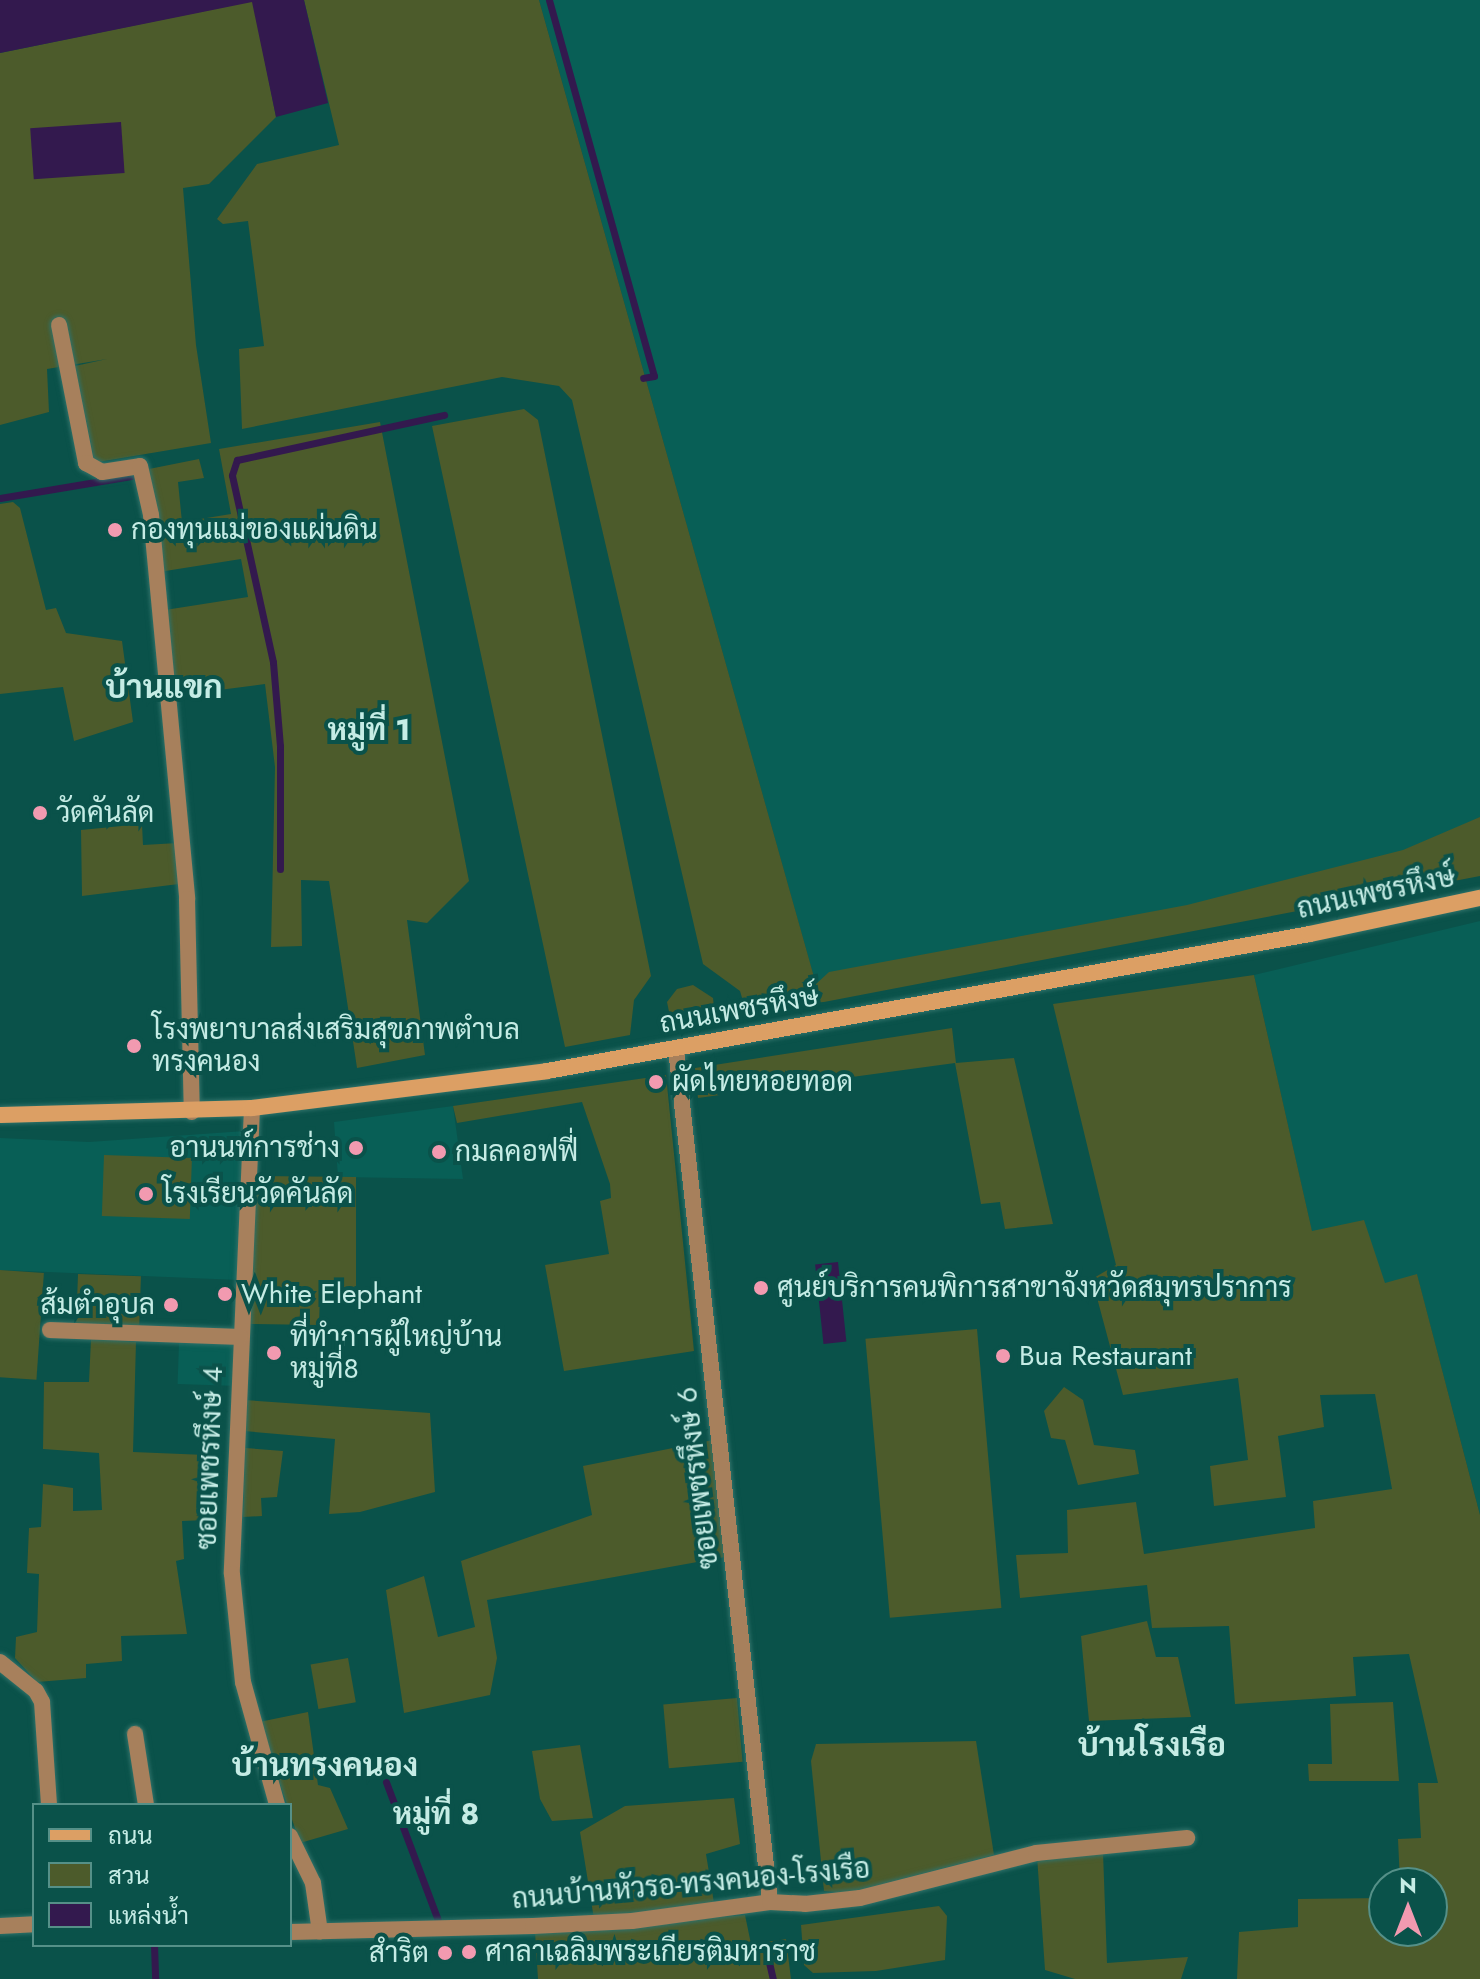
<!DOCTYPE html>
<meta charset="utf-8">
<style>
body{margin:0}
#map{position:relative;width:1480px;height:1979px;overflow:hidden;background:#0a524a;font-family:Jost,Sarabun,sans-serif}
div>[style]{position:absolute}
.built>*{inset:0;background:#085f56;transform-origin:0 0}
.green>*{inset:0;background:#4c5b2b;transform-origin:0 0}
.water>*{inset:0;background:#33194e;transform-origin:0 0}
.stream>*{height:7px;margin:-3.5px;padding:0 3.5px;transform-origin:3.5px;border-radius:3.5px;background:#33194e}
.roads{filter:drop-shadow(0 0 2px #2f7169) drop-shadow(0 0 2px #2f7169)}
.minor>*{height:16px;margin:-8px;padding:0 8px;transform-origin:8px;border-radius:8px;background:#a7805c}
.secondary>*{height:16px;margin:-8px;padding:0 8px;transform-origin:8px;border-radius:8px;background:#dc9f64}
.dots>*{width:22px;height:22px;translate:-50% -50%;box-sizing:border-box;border:4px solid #0a524a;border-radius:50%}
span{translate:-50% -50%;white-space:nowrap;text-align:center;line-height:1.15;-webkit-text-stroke:8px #0a524a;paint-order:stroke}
.poi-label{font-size:28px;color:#c5ece5}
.left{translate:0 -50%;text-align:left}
.right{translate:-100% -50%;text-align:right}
.street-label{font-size:28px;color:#c5ece5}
.neighbourhood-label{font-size:30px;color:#c5ece5;font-weight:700}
.quarter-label{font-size:32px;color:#c5ece5;font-weight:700}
.legend{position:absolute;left:32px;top:1803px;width:260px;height:144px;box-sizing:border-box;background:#0a524a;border:2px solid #559088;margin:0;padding:10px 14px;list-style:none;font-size:24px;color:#c5ece5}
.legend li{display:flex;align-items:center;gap:16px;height:40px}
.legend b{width:40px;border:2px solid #559088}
.north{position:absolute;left:1368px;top:1867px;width:80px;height:80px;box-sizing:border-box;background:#0a524a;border:2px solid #559088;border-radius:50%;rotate:0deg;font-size:22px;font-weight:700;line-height:32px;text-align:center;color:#c5ece5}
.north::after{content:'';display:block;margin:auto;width:28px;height:36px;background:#f29ab0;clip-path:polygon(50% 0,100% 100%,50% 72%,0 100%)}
</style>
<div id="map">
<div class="built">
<i style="clip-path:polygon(539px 0,1480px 0,1480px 859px,816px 985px)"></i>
<i style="clip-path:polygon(1480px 921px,1480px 1515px,1417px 1275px,1385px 1284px,1312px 1232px,1254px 975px)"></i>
<i style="clip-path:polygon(453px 1106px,463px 1179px,338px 1177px,334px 1122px)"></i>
<i style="clip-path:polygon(245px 1131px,239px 1280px,0 1270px,0 1138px,89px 1142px)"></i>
<i style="left:179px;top:1343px;width:53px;height:41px;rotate:2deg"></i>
</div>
<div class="green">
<i style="clip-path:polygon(304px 0,539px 0,816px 984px,829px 972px,1187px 905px,1403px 850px,1480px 817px,1480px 876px,824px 1002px,745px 1008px,740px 991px,703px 964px,572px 400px,559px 386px,502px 377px,242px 429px,239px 349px,264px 346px,248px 221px,223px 224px,217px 219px,257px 164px,339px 145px)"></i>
<i style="clip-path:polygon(253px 1px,276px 117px,209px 184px,183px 188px,196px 345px,211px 443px,98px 462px,94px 459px,75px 366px,107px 359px,47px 369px,49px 412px,0 425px,0 53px)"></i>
<i style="clip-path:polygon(524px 409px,538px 420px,651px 976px,634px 1000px,630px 1035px,565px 1047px,432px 426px)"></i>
<i style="clip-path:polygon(380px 422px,469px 881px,427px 923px,407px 920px,425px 1055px,357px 1068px,329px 881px,301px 880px,302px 946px,271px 947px,275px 767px,265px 684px,173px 696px,165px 610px,248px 597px,241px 559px,159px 572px,149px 469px,199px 459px,204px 478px,178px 482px,182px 522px,231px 514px,219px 449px)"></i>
<i style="clip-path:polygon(13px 502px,20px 508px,46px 610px,56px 608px,66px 633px,122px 641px,133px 722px,74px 741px,63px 687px,0 694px,0 504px)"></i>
<i style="clip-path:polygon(142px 824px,143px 845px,178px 843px,179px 884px,82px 896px,81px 830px)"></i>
<i style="clip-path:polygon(1254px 975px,1312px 1231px,1364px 1220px,1385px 1283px,1417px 1274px,1480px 1515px,1480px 1979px,1237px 1979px,1239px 1932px,1298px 1927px,1298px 1899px,1384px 1898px,1384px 1931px,1432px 1931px,1432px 1883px,1400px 1883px,1398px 1839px,1421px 1838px,1418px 1783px,1438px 1783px,1409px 1654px,1353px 1657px,1356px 1696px,1235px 1704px,1229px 1626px,1152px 1628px,1147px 1585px,1020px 1598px,1016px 1555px,1068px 1553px,1067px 1510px,1136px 1502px,1144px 1554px,1315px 1528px,1313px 1501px,1392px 1489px,1375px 1394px,1320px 1395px,1324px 1427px,1278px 1436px,1286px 1497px,1214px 1506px,1210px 1466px,1248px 1460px,1238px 1378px,1123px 1395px,1092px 1279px,1116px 1265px,1053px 1004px)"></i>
<i style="clip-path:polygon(693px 985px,713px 998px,715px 1019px,672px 1026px,667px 1002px,677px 989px)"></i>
<i style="clip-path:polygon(952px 1028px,956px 1063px,1014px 1058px,1053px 1224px,1005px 1229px,1000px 1202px,981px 1204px,955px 1063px,698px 1098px,695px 1068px)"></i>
<i style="clip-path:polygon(666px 1075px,694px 1351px,564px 1371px,545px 1265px,609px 1254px,600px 1201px,611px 1198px,610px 1184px,582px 1102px,457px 1123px,453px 1106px)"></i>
<i style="left:104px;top:1155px;width:88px;height:61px;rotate:2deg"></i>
<i style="clip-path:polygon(258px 1176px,356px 1177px,356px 1294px,320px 1295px,319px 1325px,249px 1324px,248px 1281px)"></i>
<i style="left:0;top:1270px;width:44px;height:107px;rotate:4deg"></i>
<i style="left:78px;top:1274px;width:63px;height:53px;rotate:2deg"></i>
<i style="left:977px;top:1329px;width:280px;height:112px;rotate:85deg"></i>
<i style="clip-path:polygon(91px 1339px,136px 1342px,133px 1452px,206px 1455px,207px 1520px,182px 1521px,184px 1559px,176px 1561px,187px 1634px,121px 1636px,122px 1661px,86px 1664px,86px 1678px,37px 1682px,15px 1658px,16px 1637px,37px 1632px,39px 1574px,27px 1573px,29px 1528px,41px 1527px,43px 1484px,73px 1488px,73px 1511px,102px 1510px,99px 1453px,43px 1449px,44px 1382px,89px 1382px)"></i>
<i style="clip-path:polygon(1064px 1387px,1083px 1400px,1094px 1445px,1135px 1450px,1139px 1474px,1078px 1485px,1065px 1440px,1051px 1438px,1044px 1411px)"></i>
<i style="clip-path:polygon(244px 1400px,430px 1413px,435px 1492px,360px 1512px,329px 1514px,335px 1439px,244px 1431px)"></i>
<i style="clip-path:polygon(713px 1440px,725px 1557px,487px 1600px,497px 1658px,490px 1695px,404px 1713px,386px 1590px,424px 1576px,438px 1637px,475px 1627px,461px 1561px,592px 1515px,583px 1466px)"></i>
<i style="clip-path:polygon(245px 1448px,283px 1451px,277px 1497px,261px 1498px,262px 1516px,243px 1517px)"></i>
<i style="clip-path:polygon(1147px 1621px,1156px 1657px,1178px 1657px,1191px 1717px,1089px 1721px,1081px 1636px)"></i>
<i style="left:348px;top:1658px;width:45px;height:38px;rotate:80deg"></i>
<i style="left:737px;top:1698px;width:64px;height:74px;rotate:85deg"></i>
<i style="clip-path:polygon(1393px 1702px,1399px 1781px,1309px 1781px,1308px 1764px,1332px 1764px,1330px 1704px)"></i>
<i style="clip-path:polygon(308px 1712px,318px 1785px,330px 1788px,348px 1829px,300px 1843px,259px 1722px)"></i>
<i style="clip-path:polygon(976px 1741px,994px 1855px,847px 1893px,824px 1891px,811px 1761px,816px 1744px)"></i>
<i style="clip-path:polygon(580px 1745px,593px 1818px,552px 1821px,540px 1799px,532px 1751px)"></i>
<i style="clip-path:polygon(734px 1798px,740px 1844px,706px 1854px,714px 1903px,594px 1919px,580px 1832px,625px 1806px)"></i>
<i style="clip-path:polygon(1103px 1852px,1107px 1963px,1188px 1957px,1181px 1979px,1075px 1979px,1045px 1970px,1037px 1856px)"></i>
<i style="clip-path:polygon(939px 1906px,947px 1916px,945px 1960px,876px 1971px,813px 1973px,804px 1965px,801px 1925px)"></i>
<i style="clip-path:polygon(745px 1915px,751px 1944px,786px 1939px,791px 1979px,538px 1979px,535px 1932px)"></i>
</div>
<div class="water">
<i style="clip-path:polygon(0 0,304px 0,328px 103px,276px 117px,252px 2px,0 53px)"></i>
<i style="left:121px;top:122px;width:51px;height:91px;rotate:86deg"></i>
<i style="left:838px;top:1262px;width:80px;height:23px;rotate:84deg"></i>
</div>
<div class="stream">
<i style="left:549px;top:0;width:390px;rotate:74.4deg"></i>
<i style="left:654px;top:376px;width:11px;rotate:170deg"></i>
<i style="left:0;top:498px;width:133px;rotate:-9.5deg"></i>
<i style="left:280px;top:869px;width:123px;rotate:-90deg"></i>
<i style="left:280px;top:746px;width:84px;rotate:-94.8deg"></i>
<i style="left:273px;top:662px;width:191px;rotate:-102.4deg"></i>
<i style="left:232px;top:475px;width:16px;rotate:-72deg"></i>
<i style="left:237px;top:460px;width:212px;rotate:-12.3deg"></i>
<i style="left:386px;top:1782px;width:151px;rotate:69.4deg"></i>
<i style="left:154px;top:1945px;width:34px;rotate:88deg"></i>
<i style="left:765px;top:1945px;width:35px;rotate:77deg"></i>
</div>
<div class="roads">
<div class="minor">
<i style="left:59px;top:325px;width:141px;rotate:78.9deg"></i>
<i style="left:86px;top:463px;width:18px;rotate:29deg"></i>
<i style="left:102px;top:472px;width:38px;rotate:-9deg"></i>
<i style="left:140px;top:466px;width:50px;rotate:77.3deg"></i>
<i style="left:151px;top:515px;width:386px;rotate:84.6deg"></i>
<i style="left:187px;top:899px;width:213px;rotate:88.7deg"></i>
<i style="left:676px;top:1049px;width:858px;rotate:83.71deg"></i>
<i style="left:252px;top:1108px;width:466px;rotate:92.5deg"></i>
<i style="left:232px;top:1574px;width:109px;rotate:84.2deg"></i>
<i style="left:243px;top:1682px;width:128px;rotate:74.5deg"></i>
<i style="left:50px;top:1330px;width:190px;rotate:2.1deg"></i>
<i style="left:0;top:1662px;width:46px;rotate:38.9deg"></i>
<i style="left:36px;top:1691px;width:13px;rotate:61deg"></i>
<i style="left:42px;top:1702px;width:103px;rotate:86.1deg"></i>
<i style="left:135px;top:1734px;width:72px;rotate:81.2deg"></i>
<i style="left:290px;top:1836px;width:52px;rotate:63.9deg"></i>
<i style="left:313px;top:1883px;width:49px;rotate:81.9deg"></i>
<i style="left:0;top:1926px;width:34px;rotate:-3deg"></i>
<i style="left:290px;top:1932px;width:243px;rotate:-1.4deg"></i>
<i style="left:533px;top:1926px;width:99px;rotate:-2.9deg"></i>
<i style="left:632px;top:1921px;width:139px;rotate:-7.8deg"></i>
<i style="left:770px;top:1902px;width:35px;rotate:3deg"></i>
<i style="left:805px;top:1904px;width:55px;rotate:-6.2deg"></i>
<i style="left:860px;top:1898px;width:182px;rotate:-14.3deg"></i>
<i style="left:1036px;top:1853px;width:152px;rotate:-5.7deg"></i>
</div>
<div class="secondary">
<i style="left:0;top:1115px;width:252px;rotate:-1.6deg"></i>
<i style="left:252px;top:1108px;width:297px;rotate:-7.1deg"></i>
<i style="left:547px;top:1071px;width:775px;rotate:-10.18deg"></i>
<i style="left:1310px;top:934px;width:174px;rotate:-12deg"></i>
</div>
</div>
<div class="dots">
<i style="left:115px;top:530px;background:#f29ab0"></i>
<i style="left:40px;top:813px;background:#f29ab0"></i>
<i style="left:134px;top:1046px;background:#f29ab0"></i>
<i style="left:656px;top:1082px;background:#f29ab0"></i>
<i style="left:356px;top:1148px;background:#f29ab0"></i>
<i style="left:439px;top:1152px;background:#f29ab0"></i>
<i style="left:146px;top:1194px;background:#f29ab0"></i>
<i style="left:761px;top:1288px;background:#f29ab0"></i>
<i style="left:225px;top:1294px;background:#f29ab0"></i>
<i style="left:171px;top:1305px;background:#f29ab0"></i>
<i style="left:274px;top:1353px;background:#f29ab0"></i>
<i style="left:1003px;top:1356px;background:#f29ab0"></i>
<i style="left:469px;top:1952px;background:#f29ab0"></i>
<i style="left:445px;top:1953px;background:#f29ab0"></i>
</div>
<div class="poi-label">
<span class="left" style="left:131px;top:530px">กองทุนแม่ของแผ่นดิน</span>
<span class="left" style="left:56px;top:813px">วัดคันลัด</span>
<span class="left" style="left:152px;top:1046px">โรงพยาบาลส่งเสริมสุขภาพตำบล<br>ทรงคนอง</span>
<span class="left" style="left:672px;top:1082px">ผัดไทยหอยทอด</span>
<span class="right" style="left:340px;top:1148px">อานนท์การช่าง</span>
<span class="left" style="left:455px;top:1152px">กมลคอฟฟี่</span>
<span class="left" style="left:162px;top:1194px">โรงเรียนวัดคันลัด</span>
<span class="left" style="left:777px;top:1288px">ศูนย์บริการคนพิการสาขาจังหวัดสมุทรปราการ</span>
<span class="left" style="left:241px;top:1294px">White Elephant</span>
<span class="right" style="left:155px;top:1305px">ส้มตำอุบล</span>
<span class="left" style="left:290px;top:1353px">ที่ทำการผู้ใหญ่บ้าน<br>หมู่ที่8</span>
<span class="left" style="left:1019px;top:1356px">Bua Restaurant</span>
<span class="left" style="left:485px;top:1952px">ศาลาเฉลิมพระเกียรติมหาราช</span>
<span class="right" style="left:429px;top:1953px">สำริต</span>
</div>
<div class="street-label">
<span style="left:1376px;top:893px;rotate:-12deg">ถนนเพชรหึงษ์</span>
<span style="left:739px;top:1010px;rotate:-10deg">ถนนเพชรหึงษ์</span>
<span style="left:210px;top:1458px;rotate:-88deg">ซอยเพชรหึงษ์ 4</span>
<span style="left:698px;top:1478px;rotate:-97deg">ซอยเพชรหึงษ์ 6</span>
<span style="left:691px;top:1884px;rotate:-5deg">ถนนบ้านหัวรอ-ทรงคนอง-โรงเรือ</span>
</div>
<div class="neighbourhood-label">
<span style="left:369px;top:730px">หมู่ที่ 1</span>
<span style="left:436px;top:1814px">หมู่ที่ 8</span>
</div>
<div class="quarter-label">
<span style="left:164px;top:687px">บ้านแขก</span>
<span style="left:1152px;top:1745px">บ้านโรงเรือ</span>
<span style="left:325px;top:1765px">บ้านทรงคนอง</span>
</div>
<ul class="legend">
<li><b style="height:10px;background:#dc9f64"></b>ถนน</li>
<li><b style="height:22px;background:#4c5b2b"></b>สวน</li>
<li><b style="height:22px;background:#33194e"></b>แหล่งน้ำ</li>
</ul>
<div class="north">N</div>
</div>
